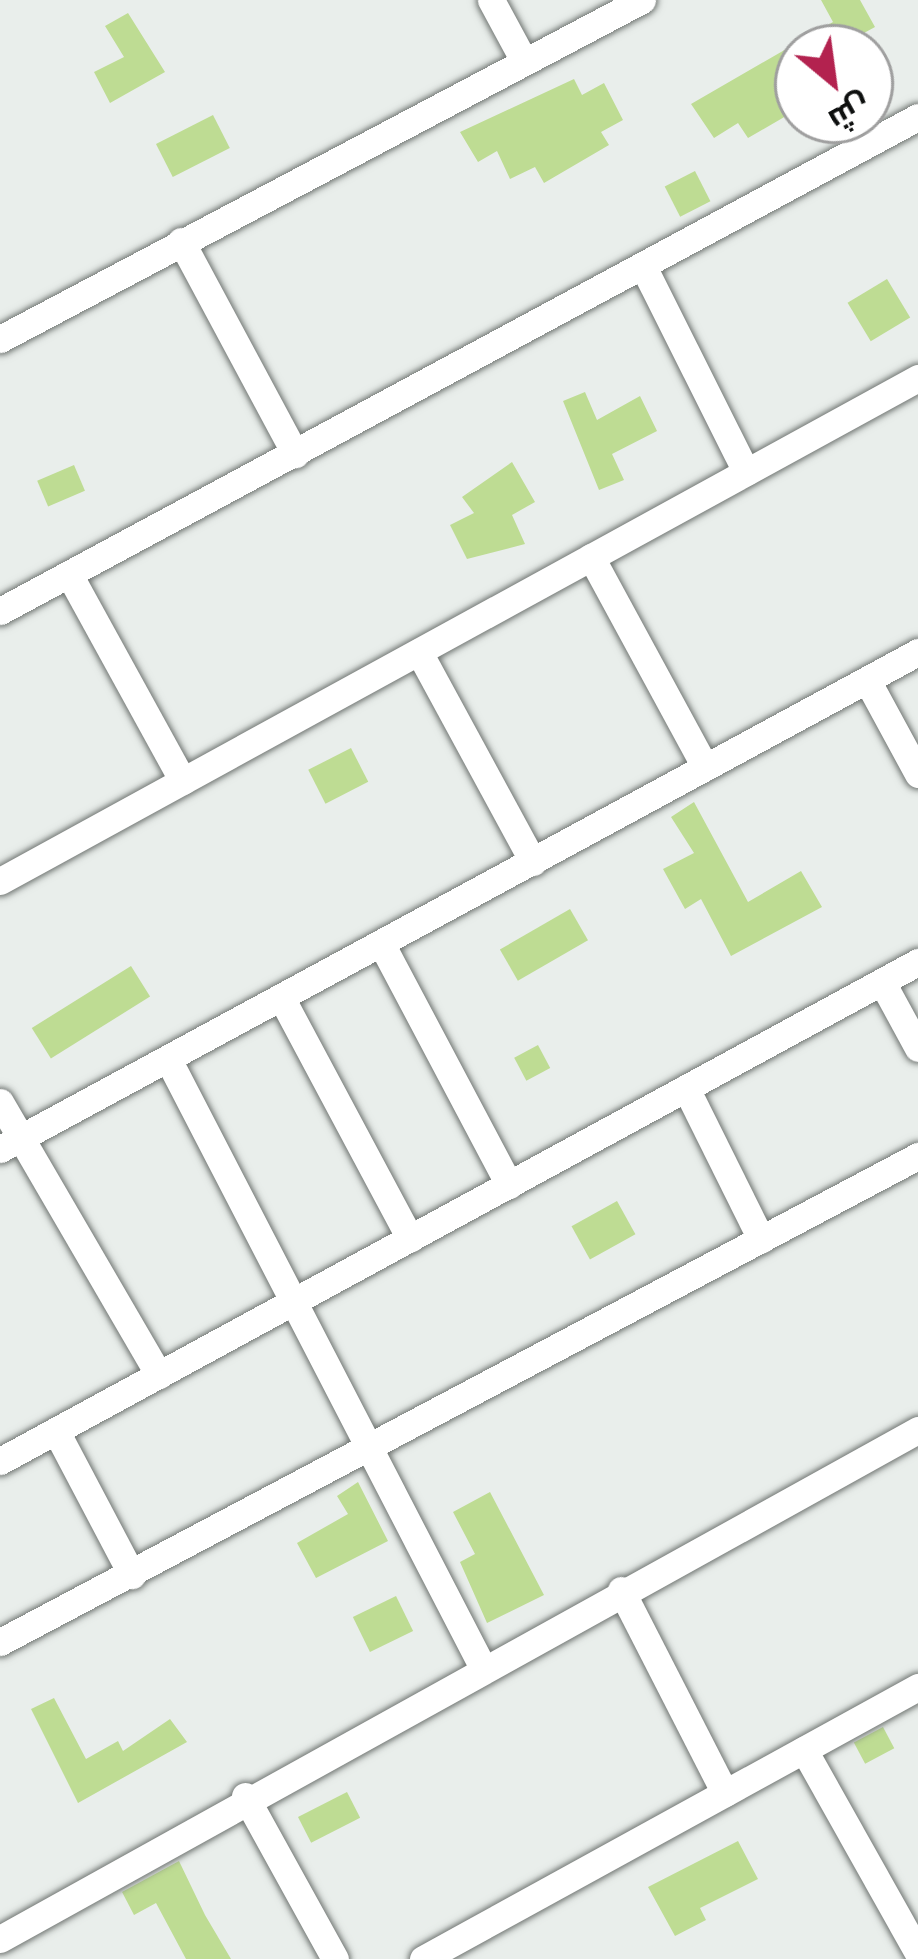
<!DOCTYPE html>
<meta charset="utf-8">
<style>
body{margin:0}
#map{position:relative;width:918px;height:1959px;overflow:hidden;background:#e9eeeb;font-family:"Fira Sans",Cairo,sans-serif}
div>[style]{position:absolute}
.building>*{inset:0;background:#bedc93;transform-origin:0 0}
.roads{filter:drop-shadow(0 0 3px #717673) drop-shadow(0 0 3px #717673)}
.street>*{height:27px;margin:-13.5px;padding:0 13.5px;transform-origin:13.5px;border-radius:13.5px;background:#fff}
span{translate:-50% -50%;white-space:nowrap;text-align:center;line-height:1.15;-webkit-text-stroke:9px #fff;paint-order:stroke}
.north{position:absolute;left:774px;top:24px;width:120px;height:120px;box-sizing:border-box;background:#fff;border:3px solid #9f9f9f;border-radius:50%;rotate:151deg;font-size:33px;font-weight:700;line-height:48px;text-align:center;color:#0e100f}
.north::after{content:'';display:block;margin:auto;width:42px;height:54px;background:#b3224f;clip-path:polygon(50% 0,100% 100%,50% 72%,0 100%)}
</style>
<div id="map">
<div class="building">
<i style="clip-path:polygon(821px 0,860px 0,875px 27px,853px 39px,857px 48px,798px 48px,798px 109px,748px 138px,738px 123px,714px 138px,691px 104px,833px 22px)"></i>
<i style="clip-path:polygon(128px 13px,165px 72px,110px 103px,94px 72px,124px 57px,105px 26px)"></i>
<i style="clip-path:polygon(574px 79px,582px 95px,604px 83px,623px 120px,601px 132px,609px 145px,544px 183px,535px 167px,510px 179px,497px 151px,478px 162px,460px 132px)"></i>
<i style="left:213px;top:115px;width:37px;height:64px;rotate:63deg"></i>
<i style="left:695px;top:171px;width:34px;height:34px;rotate:63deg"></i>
<i style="left:887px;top:279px;width:45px;height:46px;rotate:59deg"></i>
<i style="clip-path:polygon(585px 392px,597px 420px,640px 396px,657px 431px,612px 454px,624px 480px,599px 490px,563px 401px)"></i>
<i style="clip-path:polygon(512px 462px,535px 502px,512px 515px,525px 544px,467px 559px,450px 525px,474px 513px,462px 497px)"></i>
<i style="left:74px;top:465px;width:28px;height:40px;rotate:67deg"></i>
<i style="left:351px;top:748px;width:38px;height:48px;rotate:63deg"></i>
<i style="clip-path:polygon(694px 802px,748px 902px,801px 871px,822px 907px,731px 956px,701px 899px,685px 909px,663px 869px,694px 853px,671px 817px)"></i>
<i style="left:570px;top:909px;width:36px;height:81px;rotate:60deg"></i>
<i style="left:131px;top:966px;width:36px;height:117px;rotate:58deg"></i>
<i style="left:538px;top:1045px;width:26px;height:27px;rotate:62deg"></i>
<i style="left:617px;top:1201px;width:38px;height:52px;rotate:61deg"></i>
<i style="clip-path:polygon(358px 1482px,388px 1541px,316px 1578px,297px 1543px,348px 1514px,337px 1496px)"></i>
<i style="clip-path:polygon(490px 1492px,544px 1595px,487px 1623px,460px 1562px,475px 1554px,453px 1512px)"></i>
<i style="left:396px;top:1596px;width:39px;height:48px;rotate:64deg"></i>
<i style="clip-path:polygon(54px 1698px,86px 1759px,118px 1741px,123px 1751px,170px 1719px,187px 1742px,78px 1803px,31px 1709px)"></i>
<i style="left:883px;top:1727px;width:24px;height:33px;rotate:62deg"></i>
<i style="left:347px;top:1792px;width:29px;height:55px;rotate:63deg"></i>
<i style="clip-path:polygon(738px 1841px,758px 1879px,700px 1908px,706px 1920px,675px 1936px,648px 1887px)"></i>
<i style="clip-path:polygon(179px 1861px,205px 1915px,231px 1959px,186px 1959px,156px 1903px,134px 1915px,122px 1892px)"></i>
</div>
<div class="roads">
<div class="street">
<i style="left:491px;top:0;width:69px;rotate:61.6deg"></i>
<i style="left:181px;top:241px;width:242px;rotate:61.8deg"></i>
<i style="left:644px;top:268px;width:228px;rotate:63.4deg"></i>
<i style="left:0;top:339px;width:726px;rotate:-27.84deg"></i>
<i style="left:591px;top:557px;width:239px;rotate:61.5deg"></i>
<i style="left:69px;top:574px;width:236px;rotate:61.2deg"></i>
<i style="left:0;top:611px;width:1042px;rotate:-28.29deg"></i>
<i style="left:419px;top:652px;width:239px;rotate:61.5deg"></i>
<i style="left:867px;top:680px;width:107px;rotate:61.5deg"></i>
<i style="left:0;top:881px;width:1047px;rotate:-28.72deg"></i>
<i style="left:381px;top:943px;width:274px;rotate:62.1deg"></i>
<i style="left:882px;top:982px;width:75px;rotate:61.4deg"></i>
<i style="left:281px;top:997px;width:274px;rotate:61.9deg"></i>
<i style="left:168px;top:1059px;width:683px;rotate:62.65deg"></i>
<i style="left:686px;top:1088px;width:169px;rotate:63.6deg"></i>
<i style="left:0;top:1102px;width:316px;rotate:59.8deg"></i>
<i style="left:0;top:1149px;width:1044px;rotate:-28.43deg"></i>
<i style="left:56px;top:1431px;width:163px;rotate:62.2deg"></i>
<i style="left:0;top:1461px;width:1045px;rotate:-28.53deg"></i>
<i style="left:621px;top:1590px;width:228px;rotate:62.9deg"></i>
<i style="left:0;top:1642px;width:1039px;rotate:-27.9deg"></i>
<i style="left:804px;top:1750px;width:233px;rotate:60.7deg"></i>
<i style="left:245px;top:1796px;width:186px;rotate:61.1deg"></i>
<i style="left:0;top:1939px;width:1050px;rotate:-29.01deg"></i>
<i style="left:423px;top:1959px;width:565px;rotate:-28.79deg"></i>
</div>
</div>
<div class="north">ش</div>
</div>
